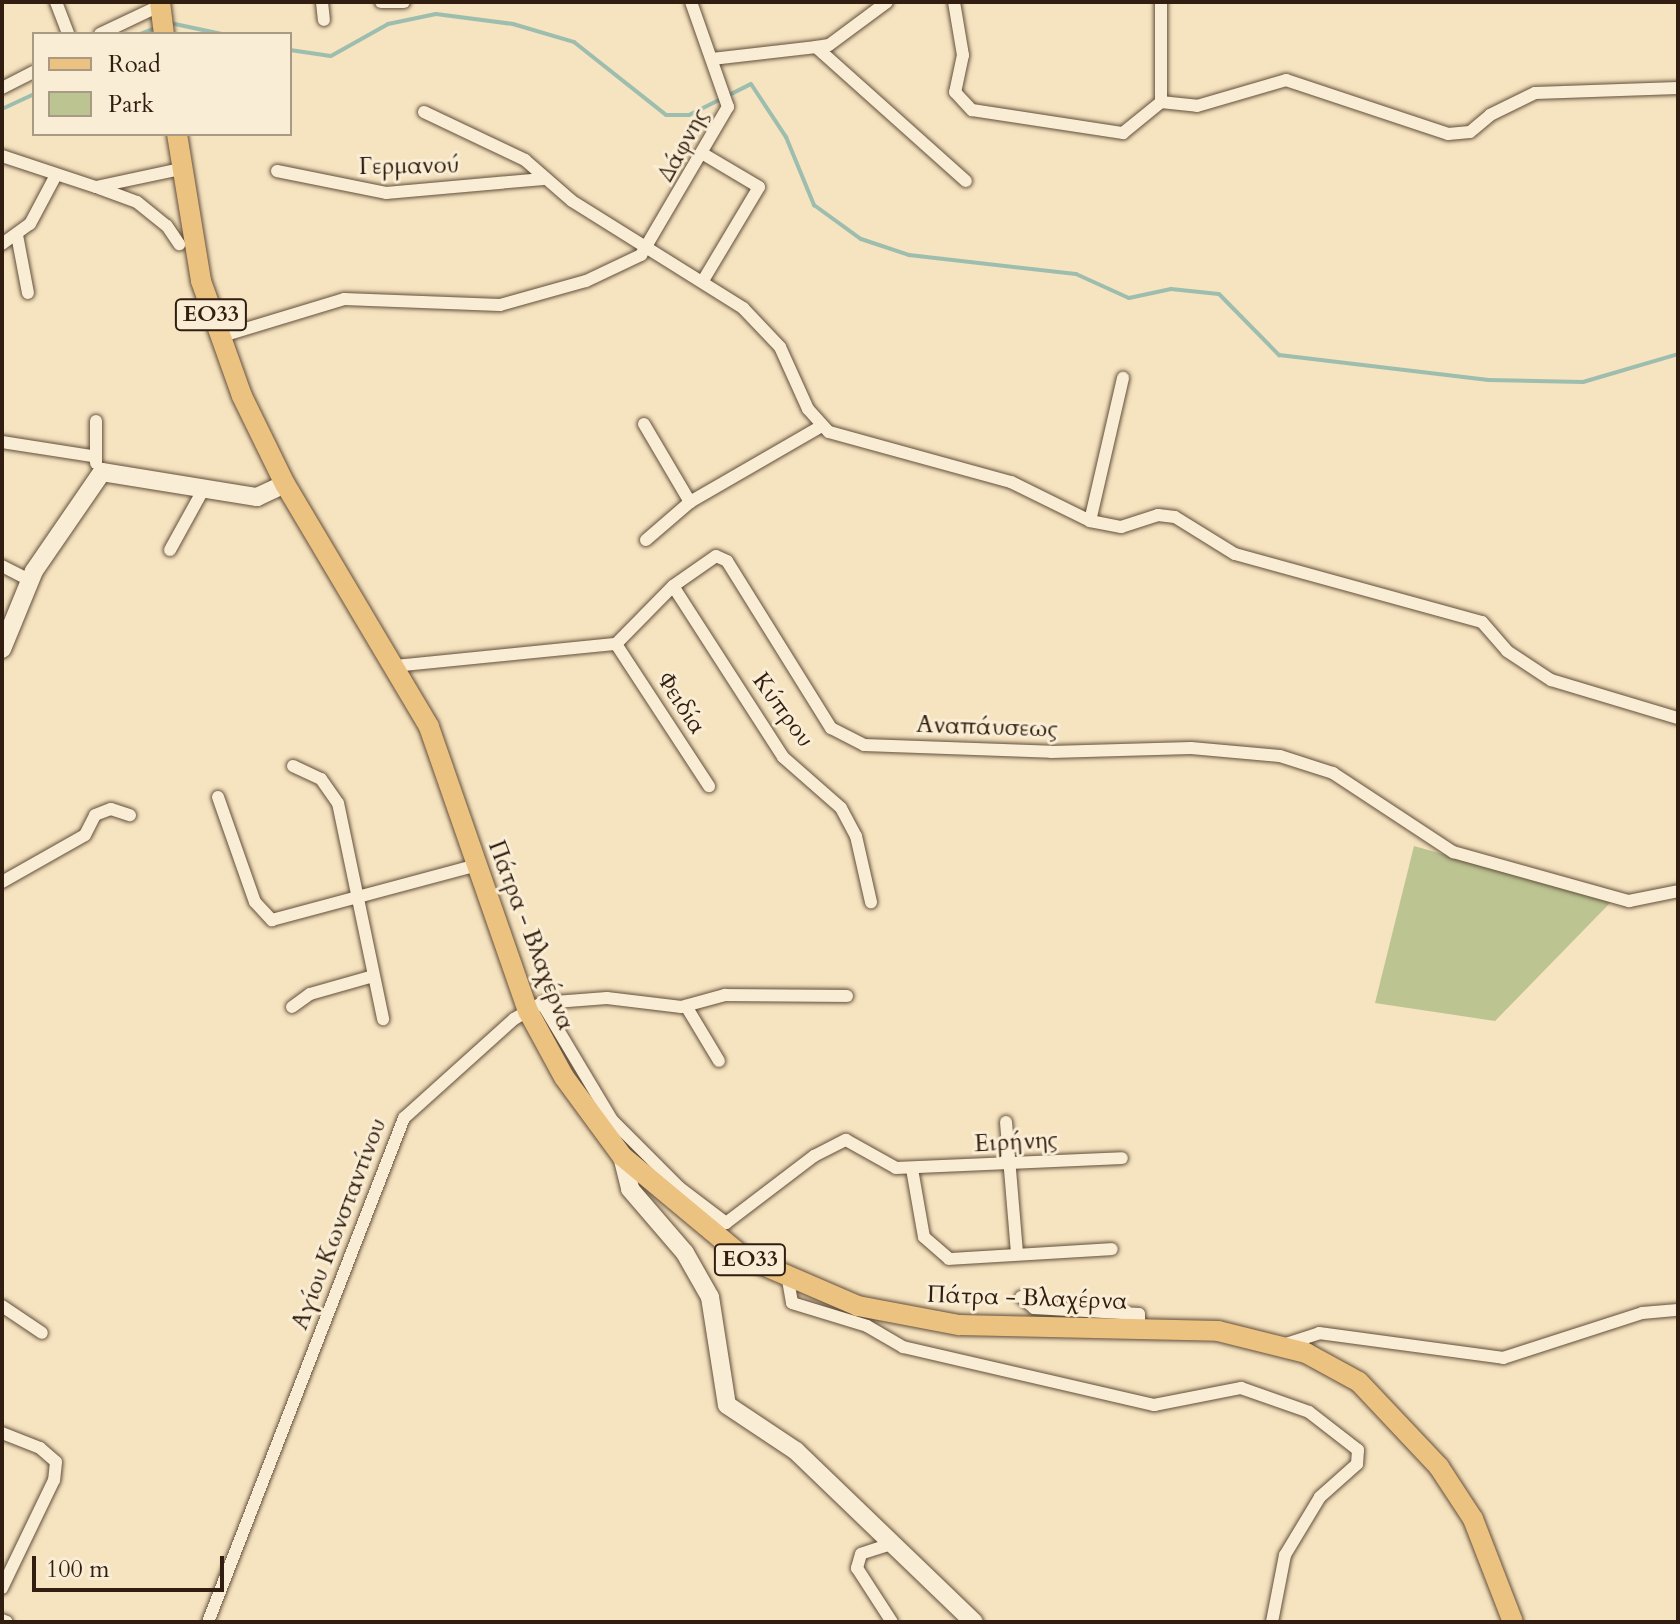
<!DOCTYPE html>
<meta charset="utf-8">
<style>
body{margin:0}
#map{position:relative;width:1680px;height:1624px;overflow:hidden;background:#f6e3bf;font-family:Cardo,serif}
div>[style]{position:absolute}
.green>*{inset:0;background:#bcc492}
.stream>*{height:4px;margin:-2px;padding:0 2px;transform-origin:2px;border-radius:2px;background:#9dbeaf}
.roads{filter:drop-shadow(0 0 2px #624f3c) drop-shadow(0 0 2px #624f3c)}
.street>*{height:12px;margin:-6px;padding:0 6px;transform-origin:6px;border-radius:6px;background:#f9edd5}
.secondary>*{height:18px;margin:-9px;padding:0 9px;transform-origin:9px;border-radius:9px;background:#f9edd5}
.primary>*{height:20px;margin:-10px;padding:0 10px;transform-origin:10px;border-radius:10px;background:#ebc280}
span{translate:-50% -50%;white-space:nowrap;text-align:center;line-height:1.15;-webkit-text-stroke:6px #f9edd5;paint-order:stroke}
.shield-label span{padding:2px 6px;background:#f9edd5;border:2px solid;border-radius:6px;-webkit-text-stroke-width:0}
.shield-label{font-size:22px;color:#311e10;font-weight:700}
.street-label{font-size:24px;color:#311e10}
.frame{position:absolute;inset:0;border:4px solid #311e10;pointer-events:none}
.legend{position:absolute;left:32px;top:32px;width:260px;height:104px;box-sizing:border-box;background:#f9edd5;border:2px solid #a99a86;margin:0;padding:10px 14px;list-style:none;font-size:24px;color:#311e10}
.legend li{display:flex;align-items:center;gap:16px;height:40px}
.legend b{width:40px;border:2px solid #a99a86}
.scale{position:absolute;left:32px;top:1556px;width:192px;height:36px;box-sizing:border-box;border:4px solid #311e10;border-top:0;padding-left:10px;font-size:24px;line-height:28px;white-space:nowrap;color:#311e10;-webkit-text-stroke:6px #f9edd5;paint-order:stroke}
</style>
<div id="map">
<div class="green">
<i style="clip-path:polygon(1414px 846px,1611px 902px,1495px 1021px,1375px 1003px)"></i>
</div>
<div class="stream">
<i style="left:170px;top:23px;width:53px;rotate:11.9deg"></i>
<i style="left:140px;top:34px;width:19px;rotate:-21deg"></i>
<i style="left:290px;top:50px;width:41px;rotate:8.3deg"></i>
<i style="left:331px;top:56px;width:65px;rotate:-29.3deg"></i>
<i style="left:388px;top:24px;width:49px;rotate:-11.8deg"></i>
<i style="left:436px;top:14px;width:78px;rotate:7.4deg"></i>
<i style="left:513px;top:24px;width:64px;rotate:16.4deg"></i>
<i style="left:574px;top:42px;width:117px;rotate:38.4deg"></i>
<i style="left:666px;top:115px;width:23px"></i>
<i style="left:689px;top:115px;width:69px;rotate:-26.6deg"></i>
<i style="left:751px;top:84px;width:64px;rotate:56.6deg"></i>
<i style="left:786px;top:137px;width:74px;rotate:67.6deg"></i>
<i style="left:814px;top:205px;width:58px;rotate:35.9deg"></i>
<i style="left:861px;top:239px;width:51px;rotate:18.4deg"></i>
<i style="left:909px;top:255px;width:168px;rotate:6.5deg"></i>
<i style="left:1076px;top:274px;width:58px;rotate:24.4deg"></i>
<i style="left:1129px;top:298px;width:43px;rotate:-12.1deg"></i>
<i style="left:1171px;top:289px;width:48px;rotate:5.9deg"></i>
<i style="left:1219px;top:294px;width:86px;rotate:45.5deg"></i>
<i style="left:1279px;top:355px;width:211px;rotate:6.8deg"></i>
<i style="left:1489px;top:380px;width:94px;rotate:1.2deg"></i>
<i style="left:1583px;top:382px;width:99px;rotate:-16.4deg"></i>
<i style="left:2px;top:109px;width:35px;rotate:-25deg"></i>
</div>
<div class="roads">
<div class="street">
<i style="left:56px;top:2px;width:34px;rotate:69deg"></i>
<i style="left:322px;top:2px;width:18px;rotate:84deg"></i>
<i style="left:381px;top:2px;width:23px"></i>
<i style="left:954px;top:2px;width:54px;rotate:80.4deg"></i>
<i style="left:963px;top:55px;width:38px;rotate:102deg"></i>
<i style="left:955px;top:92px;width:25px;rotate:47deg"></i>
<i style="left:972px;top:110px;width:153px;rotate:8.7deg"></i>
<i style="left:1123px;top:133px;width:49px;rotate:-39.2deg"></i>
<i style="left:1161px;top:102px;width:36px;rotate:6deg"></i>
<i style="left:1197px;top:106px;width:93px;rotate:-16.3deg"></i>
<i style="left:1286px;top:80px;width:171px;rotate:18.4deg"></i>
<i style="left:1448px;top:134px;width:22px;rotate:-5deg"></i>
<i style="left:1470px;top:132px;width:26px;rotate:-40deg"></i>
<i style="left:1490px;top:115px;width:50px;rotate:-26.1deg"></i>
<i style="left:1535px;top:93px;width:143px;rotate:-2deg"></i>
<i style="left:1161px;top:2px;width:100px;rotate:90deg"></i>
<i style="left:100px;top:34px;width:68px;rotate:-25.4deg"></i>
<i style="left:816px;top:47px;width:13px;rotate:-9deg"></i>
<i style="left:829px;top:45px;width:72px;rotate:-36.6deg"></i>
<i style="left:712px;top:59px;width:105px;rotate:-6.6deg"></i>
<i style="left:816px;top:47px;width:201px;rotate:41.8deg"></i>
<i style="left:2px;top:88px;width:36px;rotate:-27deg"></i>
<i style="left:424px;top:112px;width:112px;rotate:25.4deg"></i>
<i style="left:525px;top:160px;width:62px;rotate:41.1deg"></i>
<i style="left:572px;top:201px;width:202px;rotate:32deg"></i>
<i style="left:743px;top:308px;width:54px;rotate:46.5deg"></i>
<i style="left:780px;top:347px;width:68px;rotate:65.7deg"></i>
<i style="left:808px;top:409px;width:31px;rotate:48deg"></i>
<i style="left:829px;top:432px;width:189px;rotate:15.4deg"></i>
<i style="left:1011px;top:482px;width:88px;rotate:26.3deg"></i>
<i style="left:1090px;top:521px;width:32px;rotate:11deg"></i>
<i style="left:1121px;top:527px;width:39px;rotate:-18deg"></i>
<i style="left:1158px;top:515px;width:17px;rotate:7deg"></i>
<i style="left:1175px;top:517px;width:70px;rotate:31.7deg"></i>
<i style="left:1235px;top:554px;width:256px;rotate:15.4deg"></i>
<i style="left:1482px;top:622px;width:38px;rotate:49deg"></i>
<i style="left:1507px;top:651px;width:53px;rotate:33.4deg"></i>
<i style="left:1551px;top:680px;width:133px;rotate:16.7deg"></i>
<i style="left:2px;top:156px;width:99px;rotate:18.3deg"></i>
<i style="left:96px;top:187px;width:87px;rotate:-12deg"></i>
<i style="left:277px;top:171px;width:111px;rotate:11.4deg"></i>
<i style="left:386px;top:193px;width:158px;rotate:-5.1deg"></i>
<i style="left:99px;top:188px;width:40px;rotate:20.2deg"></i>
<i style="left:137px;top:202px;width:38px;rotate:39deg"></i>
<i style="left:167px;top:226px;width:22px;rotate:56deg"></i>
<i style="left:17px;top:235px;width:59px;rotate:79.3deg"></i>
<i style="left:2px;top:244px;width:34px;rotate:-36deg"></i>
<i style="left:30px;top:224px;width:55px;rotate:-62deg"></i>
<i style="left:704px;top:279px;width:107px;rotate:-59.1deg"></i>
<i style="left:759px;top:187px;width:63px;rotate:-149.3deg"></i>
<i style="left:219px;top:337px;width:131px;rotate:-16.9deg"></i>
<i style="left:344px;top:299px;width:156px;rotate:2.2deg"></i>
<i style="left:500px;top:305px;width:89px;rotate:-15.6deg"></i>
<i style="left:586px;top:281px;width:61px;rotate:-25.3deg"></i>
<i style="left:641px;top:255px;width:172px;rotate:-59.6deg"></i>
<i style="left:728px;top:107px;width:111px;rotate:-109.4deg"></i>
<i style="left:96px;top:421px;width:42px;rotate:90deg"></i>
<i style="left:644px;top:424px;width:91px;rotate:59.5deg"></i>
<i style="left:2px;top:442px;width:90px;rotate:8.9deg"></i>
<i style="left:1090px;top:521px;width:147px;rotate:-77deg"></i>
<i style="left:646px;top:540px;width:58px;rotate:-40.8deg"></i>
<i style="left:690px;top:502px;width:150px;rotate:-30deg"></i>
<i style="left:170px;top:550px;width:66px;rotate:-61.1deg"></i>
<i style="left:2px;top:566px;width:31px;rotate:27deg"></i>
<i style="left:673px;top:586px;width:203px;rotate:57.2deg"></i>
<i style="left:783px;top:757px;width:77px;rotate:41.3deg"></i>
<i style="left:841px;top:808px;width:32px;rotate:62deg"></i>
<i style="left:856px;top:836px;width:68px;rotate:77.2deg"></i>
<i style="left:616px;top:644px;width:170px;rotate:56.8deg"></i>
<i style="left:394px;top:666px;width:223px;rotate:-5.7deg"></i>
<i style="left:616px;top:644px;width:81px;rotate:-45.5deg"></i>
<i style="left:673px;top:586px;width:52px;rotate:-34.9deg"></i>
<i style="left:716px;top:556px;width:12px;rotate:24deg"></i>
<i style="left:727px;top:561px;width:197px;rotate:58.1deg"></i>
<i style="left:831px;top:728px;width:37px;rotate:27deg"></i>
<i style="left:864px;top:745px;width:187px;rotate:2.1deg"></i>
<i style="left:1051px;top:752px;width:140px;rotate:-1.6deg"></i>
<i style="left:1191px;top:748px;width:89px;rotate:5.1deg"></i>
<i style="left:1280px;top:756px;width:56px;rotate:17.8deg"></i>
<i style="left:1333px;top:773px;width:144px;rotate:33.4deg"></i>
<i style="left:1453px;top:852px;width:183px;rotate:15.6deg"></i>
<i style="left:1629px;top:901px;width:50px;rotate:-11.5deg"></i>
<i style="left:293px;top:766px;width:31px;rotate:25deg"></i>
<i style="left:321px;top:779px;width:29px;rotate:55deg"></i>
<i style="left:338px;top:803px;width:221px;rotate:78.2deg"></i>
<i style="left:218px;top:797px;width:111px;rotate:70.6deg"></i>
<i style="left:255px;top:902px;width:25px;rotate:47deg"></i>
<i style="left:272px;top:920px;width:208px;rotate:-15deg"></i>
<i style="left:2px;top:882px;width:95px;rotate:-29.5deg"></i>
<i style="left:85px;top:835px;width:22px;rotate:-63deg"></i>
<i style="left:95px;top:815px;width:17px;rotate:-21deg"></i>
<i style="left:111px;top:809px;width:20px;rotate:18deg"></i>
<i style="left:542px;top:1003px;width:136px;rotate:59.1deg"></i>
<i style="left:612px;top:1120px;width:96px;rotate:45deg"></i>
<i style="left:680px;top:1188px;width:58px;rotate:37.3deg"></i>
<i style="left:726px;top:1223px;width:111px;rotate:-37.3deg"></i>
<i style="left:814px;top:1156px;width:36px;rotate:-27deg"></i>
<i style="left:846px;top:1140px;width:57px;rotate:29.2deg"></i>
<i style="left:896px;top:1168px;width:226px;rotate:-2.5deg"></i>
<i style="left:686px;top:1006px;width:64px;rotate:59deg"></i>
<i style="left:292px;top:1007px;width:22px;rotate:-36deg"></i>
<i style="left:310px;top:994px;width:66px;rotate:-15.9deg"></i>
<i style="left:1006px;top:1122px;width:130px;rotate:85.2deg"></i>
<i style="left:912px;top:1169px;width:69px;rotate:80deg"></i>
<i style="left:924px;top:1237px;width:33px;rotate:41deg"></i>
<i style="left:949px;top:1259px;width:163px;rotate:-3.5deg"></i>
<i style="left:788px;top:1280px;width:23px;rotate:80deg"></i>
<i style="left:792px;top:1303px;width:78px;rotate:17deg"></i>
<i style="left:867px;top:1326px;width:42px;rotate:30.3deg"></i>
<i style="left:903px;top:1347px;width:258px;rotate:13deg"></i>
<i style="left:1154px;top:1405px;width:89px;rotate:-11.1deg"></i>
<i style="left:1241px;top:1388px;width:72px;rotate:19.4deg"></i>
<i style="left:1309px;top:1412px;width:62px;rotate:37.8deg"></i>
<i style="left:1358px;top:1450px;width:14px;rotate:94deg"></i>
<i style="left:1357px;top:1464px;width:50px;rotate:138.3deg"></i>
<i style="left:1320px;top:1497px;width:68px;rotate:121.1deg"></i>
<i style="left:1285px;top:1555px;width:68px;rotate:101deg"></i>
<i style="left:1021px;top:1297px;width:17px;rotate:40deg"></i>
<i style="left:1034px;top:1308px;width:105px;rotate:3.3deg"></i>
<i style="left:1139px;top:1314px;width:15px;rotate:90deg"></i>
<i style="left:2px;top:1306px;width:48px;rotate:34deg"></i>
<i style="left:1286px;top:1344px;width:35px;rotate:-18deg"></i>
<i style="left:1319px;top:1333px;width:186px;rotate:7.7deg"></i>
<i style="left:1503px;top:1358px;width:146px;rotate:-17.9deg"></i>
<i style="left:1642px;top:1313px;width:36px;rotate:-5deg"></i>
<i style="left:2px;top:1433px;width:41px;rotate:21.5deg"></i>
<i style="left:40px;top:1448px;width:21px;rotate:41deg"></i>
<i style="left:56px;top:1462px;width:18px;rotate:96deg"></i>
<i style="left:54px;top:1480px;width:120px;rotate:115.7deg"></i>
<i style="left:888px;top:1545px;width:28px;rotate:162deg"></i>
<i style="left:861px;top:1554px;width:15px;rotate:106deg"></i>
<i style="left:857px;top:1568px;width:64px;rotate:57.1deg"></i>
<i style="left:2px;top:1620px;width:5px;rotate:22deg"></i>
<i style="left:208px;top:1622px;width:541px;rotate:-68.75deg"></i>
<i style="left:404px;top:1118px;width:148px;rotate:-42deg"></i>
<i style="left:514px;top:1019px;width:32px;rotate:-30deg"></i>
<i style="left:542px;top:1003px;width:65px;rotate:-4.4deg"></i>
<i style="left:607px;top:998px;width:75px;rotate:6.9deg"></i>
<i style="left:681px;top:1007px;width:46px;rotate:-15.3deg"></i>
<i style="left:725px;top:995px;width:122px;rotate:0.5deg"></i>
</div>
<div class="secondary">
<i style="left:2px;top:649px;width:84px;rotate:-67.7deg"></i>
<i style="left:34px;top:571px;width:120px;rotate:-55.5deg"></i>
<i style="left:102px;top:472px;width:157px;rotate:9.2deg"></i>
<i style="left:257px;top:497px;width:31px;rotate:-25deg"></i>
<i style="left:622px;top:1156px;width:34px;rotate:76deg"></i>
<i style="left:630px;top:1189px;width:84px;rotate:49.3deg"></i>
<i style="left:685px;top:1253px;width:51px;rotate:60.4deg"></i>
<i style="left:710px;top:1297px;width:109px;rotate:81.1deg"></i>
<i style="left:727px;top:1405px;width:83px;rotate:33.7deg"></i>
<i style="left:796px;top:1451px;width:247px;rotate:43.9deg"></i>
</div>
<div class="primary">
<i style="left:160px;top:2px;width:32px;rotate:83deg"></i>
<i style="left:177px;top:134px;width:149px;rotate:80.7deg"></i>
<i style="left:201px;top:281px;width:122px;rotate:70.4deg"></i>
<i style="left:242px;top:396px;width:98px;rotate:64deg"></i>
<i style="left:285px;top:484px;width:282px;rotate:59.3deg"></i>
<i style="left:429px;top:727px;width:301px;rotate:70.8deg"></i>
<i style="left:528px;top:1011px;width:75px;rotate:61.4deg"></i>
<i style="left:564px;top:1077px;width:98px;rotate:53.7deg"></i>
<i style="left:622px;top:1156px;width:156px;rotate:39.8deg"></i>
<i style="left:742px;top:1256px;width:126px;rotate:23.3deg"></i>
<i style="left:858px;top:1306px;width:103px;rotate:10.7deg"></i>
<i style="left:959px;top:1325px;width:259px;rotate:1.3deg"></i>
<i style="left:1218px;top:1331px;width:91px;rotate:14deg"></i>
<i style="left:1306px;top:1353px;width:60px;rotate:28.7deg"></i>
<i style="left:1359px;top:1382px;width:117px;rotate:46.7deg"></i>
<i style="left:1439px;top:1467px;width:62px;rotate:56.8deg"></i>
<i style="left:1473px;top:1519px;width:110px;rotate:68.8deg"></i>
</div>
</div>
<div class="shield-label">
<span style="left:211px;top:315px">ΕΟ33</span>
<span style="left:750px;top:1260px">ΕΟ33</span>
</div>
<div class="street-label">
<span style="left:683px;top:145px;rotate:-61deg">Δάφνης</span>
<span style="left:409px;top:166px;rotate:-1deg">Γερμανού</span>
<span style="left:681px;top:703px;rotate:57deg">Φειδία</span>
<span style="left:783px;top:710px;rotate:54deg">Κύπρου</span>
<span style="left:987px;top:727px;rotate:2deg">Αναπάυσεως</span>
<span style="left:531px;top:935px;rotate:69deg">Πάτρα - Βλαχέρνα</span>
<span style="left:1016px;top:1142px;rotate:-3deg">Ειρήνης</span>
<span style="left:339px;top:1224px;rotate:-69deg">Αγίου Κωνσταντίνου</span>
<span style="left:1027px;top:1298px;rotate:2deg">Πάτρα - Βλαχέρνα</span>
</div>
<div class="frame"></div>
<ul class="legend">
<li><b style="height:10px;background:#ebc280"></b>Road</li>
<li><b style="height:22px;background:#bcc492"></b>Park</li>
</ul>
<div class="scale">100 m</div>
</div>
